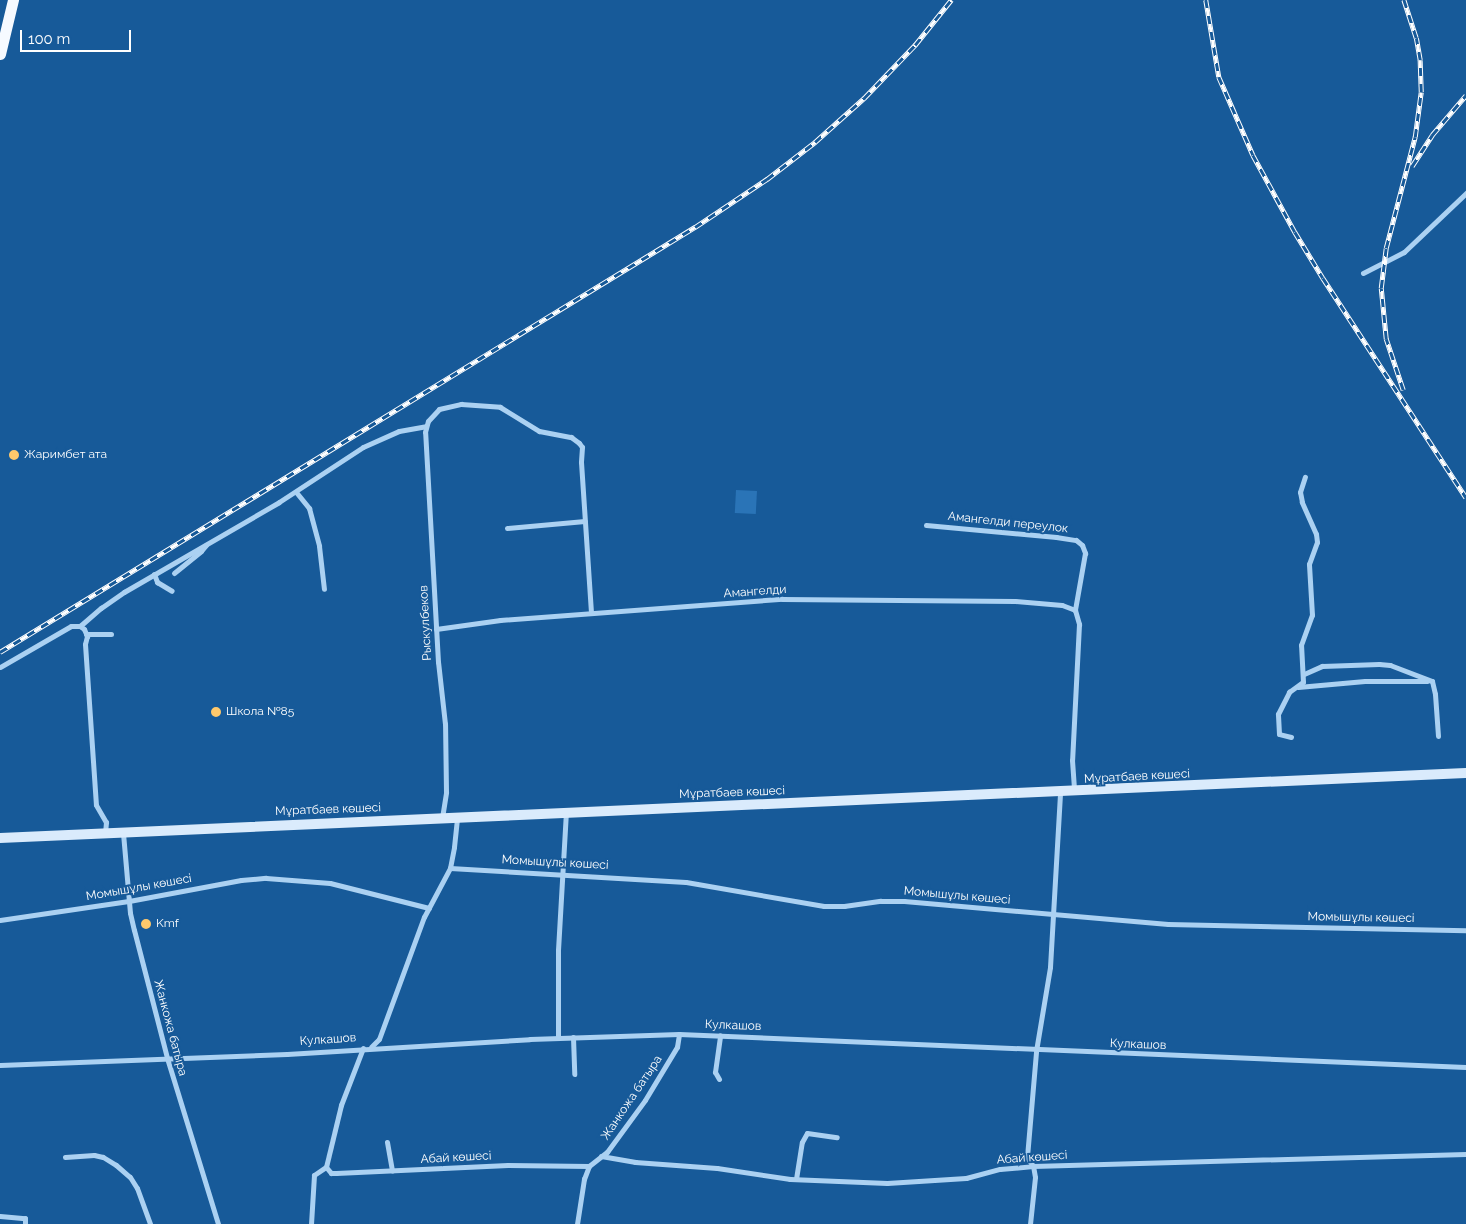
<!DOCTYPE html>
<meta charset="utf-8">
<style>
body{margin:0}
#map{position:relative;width:1466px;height:1224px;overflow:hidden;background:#175a99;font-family:Raleway,sans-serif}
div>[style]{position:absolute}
.green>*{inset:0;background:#2a74b7;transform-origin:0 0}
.street>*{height:5px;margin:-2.5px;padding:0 2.5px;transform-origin:2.5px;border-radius:2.5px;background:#abd1f2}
.secondary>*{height:10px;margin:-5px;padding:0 5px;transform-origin:5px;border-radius:5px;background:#daebfc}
.primary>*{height:11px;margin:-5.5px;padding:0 5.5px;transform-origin:5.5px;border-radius:5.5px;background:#f6faff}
.rail>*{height:4.5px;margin-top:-2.25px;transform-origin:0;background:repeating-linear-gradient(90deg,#175a99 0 8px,#fff 0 16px);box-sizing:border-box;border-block:1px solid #fff}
.dots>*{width:14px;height:14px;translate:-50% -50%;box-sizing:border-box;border:2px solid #175a99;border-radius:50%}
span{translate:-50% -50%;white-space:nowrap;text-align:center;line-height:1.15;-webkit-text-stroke:4px #175a99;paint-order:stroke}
.poi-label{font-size:12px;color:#fff}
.left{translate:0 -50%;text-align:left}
.street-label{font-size:12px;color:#fff}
.scale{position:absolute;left:20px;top:30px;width:111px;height:22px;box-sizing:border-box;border:2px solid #fff;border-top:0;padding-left:6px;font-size:15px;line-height:18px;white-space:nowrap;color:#fff;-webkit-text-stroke:4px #175a99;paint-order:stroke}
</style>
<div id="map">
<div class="green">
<i style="left:736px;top:490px;width:21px;height:23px;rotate:3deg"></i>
</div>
<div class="street">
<i style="left:1363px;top:273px;width:46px;rotate:-27.1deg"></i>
<i style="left:1404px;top:252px;width:86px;rotate:-43.6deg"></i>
<i style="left:296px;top:492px;width:21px;rotate:51deg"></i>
<i style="left:309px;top:508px;width:39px;rotate:75deg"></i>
<i style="left:319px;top:546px;width:43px;rotate:83.4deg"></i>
<i style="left:926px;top:525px;width:131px;rotate:5.3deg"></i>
<i style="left:1056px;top:537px;width:20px;rotate:9deg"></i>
<i style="left:1076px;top:540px;width:8px;rotate:40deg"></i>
<i style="left:1082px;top:545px;width:9px;rotate:69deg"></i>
<i style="left:1085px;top:553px;width:58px;rotate:100deg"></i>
<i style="left:1075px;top:610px;width:15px;rotate:74deg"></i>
<i style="left:1079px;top:624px;width:136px;rotate:92.9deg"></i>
<i style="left:1072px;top:760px;width:30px;rotate:86deg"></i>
<i style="left:507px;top:528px;width:78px;rotate:-5.1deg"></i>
<i style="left:174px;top:573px;width:35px;rotate:-39deg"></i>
<i style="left:201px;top:551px;width:8px;rotate:-50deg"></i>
<i style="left:154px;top:574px;width:9px;rotate:69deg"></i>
<i style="left:157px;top:582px;width:17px;rotate:31deg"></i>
<i style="left:80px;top:626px;width:28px;rotate:-41deg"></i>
<i style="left:101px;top:608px;width:28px;rotate:-35deg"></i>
<i style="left:124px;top:592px;width:179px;rotate:-30.1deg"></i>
<i style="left:279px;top:502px;width:100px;rotate:-33.2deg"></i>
<i style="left:363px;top:447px;width:39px;rotate:-24deg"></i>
<i style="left:399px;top:431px;width:27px;rotate:-10deg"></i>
<i style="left:436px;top:629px;width:65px;rotate:-8deg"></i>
<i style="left:500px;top:620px;width:283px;rotate:-4.3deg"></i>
<i style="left:782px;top:599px;width:233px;rotate:0.5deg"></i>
<i style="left:1015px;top:601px;width:47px;rotate:4.9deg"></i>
<i style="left:1062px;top:605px;width:14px;rotate:21deg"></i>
<i style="left:86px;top:634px;width:25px"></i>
<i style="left:0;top:667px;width:82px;rotate:-30deg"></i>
<i style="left:71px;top:626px;width:9px"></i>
<i style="left:80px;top:626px;width:5px;rotate:37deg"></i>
<i style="left:84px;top:629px;width:8px;rotate:67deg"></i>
<i style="left:87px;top:636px;width:8px;rotate:104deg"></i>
<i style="left:85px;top:644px;width:161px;rotate:86.1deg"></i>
<i style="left:96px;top:805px;width:20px;rotate:60deg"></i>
<i style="left:106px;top:822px;width:11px;rotate:95deg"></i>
<i style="left:1304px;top:674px;width:20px;rotate:-24deg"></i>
<i style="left:1322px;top:666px;width:57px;rotate:-2deg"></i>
<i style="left:1379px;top:664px;width:11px;rotate:5deg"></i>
<i style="left:1390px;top:665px;width:45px;rotate:20.9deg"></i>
<i style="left:1432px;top:681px;width:13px;rotate:77deg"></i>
<i style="left:1435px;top:694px;width:42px;rotate:85.9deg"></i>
<i style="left:1298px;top:687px;width:67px;rotate:-5.1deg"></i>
<i style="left:1365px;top:681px;width:62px"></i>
<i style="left:1291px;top:737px;width:12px;rotate:-166deg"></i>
<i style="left:1279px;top:734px;width:20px;rotate:-93deg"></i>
<i style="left:1278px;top:714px;width:25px;rotate:-63deg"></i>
<i style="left:1289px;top:692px;width:17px;rotate:-36deg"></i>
<i style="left:1303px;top:682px;width:37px;rotate:-93deg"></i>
<i style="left:1301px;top:645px;width:32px;rotate:-70deg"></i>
<i style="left:1312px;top:615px;width:51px;rotate:-93.4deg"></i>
<i style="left:1309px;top:564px;width:23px;rotate:-70deg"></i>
<i style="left:1317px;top:542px;width:8px;rotate:-97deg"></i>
<i style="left:1316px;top:534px;width:35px;rotate:-114deg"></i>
<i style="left:1302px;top:502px;width:10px;rotate:-101deg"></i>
<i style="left:1300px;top:492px;width:16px;rotate:-72deg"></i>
<i style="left:442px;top:818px;width:26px;rotate:-81deg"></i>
<i style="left:446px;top:792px;width:68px;rotate:-90.8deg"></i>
<i style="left:445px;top:724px;width:62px;rotate:-96.4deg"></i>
<i style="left:438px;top:662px;width:230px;rotate:-93.2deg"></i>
<i style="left:425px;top:432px;width:11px;rotate:-75deg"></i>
<i style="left:428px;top:421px;width:16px;rotate:-47deg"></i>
<i style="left:439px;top:409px;width:23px;rotate:-13deg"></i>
<i style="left:461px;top:404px;width:39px;rotate:4deg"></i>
<i style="left:500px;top:407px;width:46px;rotate:31.6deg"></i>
<i style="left:539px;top:431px;width:33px;rotate:11deg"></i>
<i style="left:571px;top:437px;width:10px;rotate:37deg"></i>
<i style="left:579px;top:443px;width:5px;rotate:53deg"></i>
<i style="left:582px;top:447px;width:15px;rotate:94deg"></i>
<i style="left:581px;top:462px;width:151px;rotate:86.2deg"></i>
<i style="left:123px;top:833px;width:80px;rotate:85deg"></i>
<i style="left:130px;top:913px;width:17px;rotate:77deg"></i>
<i style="left:134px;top:930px;width:132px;rotate:75.5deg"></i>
<i style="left:167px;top:1058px;width:174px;rotate:72.9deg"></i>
<i style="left:450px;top:868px;width:236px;rotate:3.4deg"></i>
<i style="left:686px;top:882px;width:140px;rotate:9.9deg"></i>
<i style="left:824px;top:906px;width:20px"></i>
<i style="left:844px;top:906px;width:37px;rotate:-8deg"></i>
<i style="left:881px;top:901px;width:23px"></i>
<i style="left:904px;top:901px;width:265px;rotate:5deg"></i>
<i style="left:1168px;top:924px;width:298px;rotate:1.2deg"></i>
<i style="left:0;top:920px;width:130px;rotate:-8.4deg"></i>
<i style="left:129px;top:901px;width:114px;rotate:-10.6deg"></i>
<i style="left:241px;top:880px;width:25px;rotate:-5deg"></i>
<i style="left:266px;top:878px;width:64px;rotate:4.5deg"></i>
<i style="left:330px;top:883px;width:102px;rotate:14.2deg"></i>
<i style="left:573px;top:1037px;width:37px;rotate:88deg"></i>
<i style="left:558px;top:1038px;width:88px;rotate:-90deg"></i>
<i style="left:558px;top:950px;width:137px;rotate:-86.7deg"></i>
<i style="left:371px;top:1047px;width:11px;rotate:-45deg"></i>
<i style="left:379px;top:1039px;width:130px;rotate:-69.8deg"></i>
<i style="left:424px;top:917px;width:55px;rotate:-62deg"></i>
<i style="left:450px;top:868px;width:21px;rotate:-79deg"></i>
<i style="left:454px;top:847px;width:30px;rotate:-84deg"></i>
<i style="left:0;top:1065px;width:287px;rotate:-2.2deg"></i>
<i style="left:287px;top:1054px;width:243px;rotate:-3.5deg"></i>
<i style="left:530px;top:1039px;width:149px;rotate:-1.9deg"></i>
<i style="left:679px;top:1034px;width:788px;rotate:2.4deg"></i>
<i style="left:719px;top:1079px;width:8px;rotate:-120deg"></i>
<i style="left:715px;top:1072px;width:37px;rotate:-82deg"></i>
<i style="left:387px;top:1142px;width:29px;rotate:80deg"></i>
<i style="left:601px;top:1156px;width:35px;rotate:10deg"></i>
<i style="left:635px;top:1162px;width:82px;rotate:4.2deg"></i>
<i style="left:717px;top:1168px;width:74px;rotate:8.6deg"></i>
<i style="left:790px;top:1179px;width:97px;rotate:2.4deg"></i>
<i style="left:887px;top:1183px;width:79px;rotate:-3.6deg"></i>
<i style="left:966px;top:1178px;width:35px;rotate:-15deg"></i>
<i style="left:1000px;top:1169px;width:33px;rotate:-5deg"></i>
<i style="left:1033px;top:1166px;width:433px;rotate:-1.6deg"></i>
<i style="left:65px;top:1157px;width:29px;rotate:-4deg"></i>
<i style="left:94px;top:1155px;width:9px;rotate:13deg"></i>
<i style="left:103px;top:1157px;width:15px;rotate:32deg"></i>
<i style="left:116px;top:1165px;width:18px;rotate:41deg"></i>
<i style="left:130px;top:1177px;width:13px;rotate:58deg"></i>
<i style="left:137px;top:1188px;width:38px;rotate:70deg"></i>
<i style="left:326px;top:1167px;width:8px;rotate:50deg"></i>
<i style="left:331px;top:1173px;width:5px"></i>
<i style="left:336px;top:1173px;width:172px;rotate:-2.7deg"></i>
<i style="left:508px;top:1165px;width:81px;rotate:0.7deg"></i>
<i style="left:326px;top:1167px;width:64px;rotate:-76.4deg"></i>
<i style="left:341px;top:1105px;width:61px;rotate:-68.9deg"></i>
<i style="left:796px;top:1179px;width:37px;rotate:-81deg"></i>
<i style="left:802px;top:1142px;width:10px;rotate:-61deg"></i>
<i style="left:807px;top:1133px;width:30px;rotate:8deg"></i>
<i style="left:0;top:1216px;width:25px;rotate:5deg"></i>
<i style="left:25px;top:1218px;width:6px;rotate:90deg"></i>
<i style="left:311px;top:1224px;width:49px;rotate:-86.5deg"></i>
<i style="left:314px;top:1175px;width:14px;rotate:-34deg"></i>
<i style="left:577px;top:1224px;width:46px;rotate:-81.2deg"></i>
<i style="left:584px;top:1179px;width:14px;rotate:-69deg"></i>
<i style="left:589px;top:1166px;width:23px;rotate:-38deg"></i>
<i style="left:607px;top:1152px;width:64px;rotate:-53.8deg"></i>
<i style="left:645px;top:1100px;width:62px;rotate:-58.9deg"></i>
<i style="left:677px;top:1047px;width:13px;rotate:-81deg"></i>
<i style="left:1030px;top:1224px;width:47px;rotate:-83.9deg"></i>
<i style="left:1035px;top:1177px;width:11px;rotate:-100deg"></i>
<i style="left:1033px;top:1166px;width:11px;rotate:-124deg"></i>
<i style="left:1027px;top:1157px;width:106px;rotate:-85.1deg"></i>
<i style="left:1036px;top:1051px;width:85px;rotate:-80.5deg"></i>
<i style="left:1050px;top:967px;width:174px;rotate:-86.7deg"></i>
</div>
<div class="secondary">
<i style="left:0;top:838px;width:1467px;rotate:-2.54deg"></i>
</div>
<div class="primary">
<i style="left:0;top:54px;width:56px;rotate:-76.5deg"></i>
</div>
<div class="rail">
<i style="left:1206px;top:0;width:78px;rotate:80.4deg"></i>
<i style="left:1219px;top:77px;width:85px;rotate:66.4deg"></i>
<i style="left:1253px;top:155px;width:88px;rotate:61.4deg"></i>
<i style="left:1295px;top:232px;width:54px;rotate:58.7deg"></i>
<i style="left:1323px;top:278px;width:262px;rotate:56.9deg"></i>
<i style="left:1412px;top:166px;width:37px;rotate:-57deg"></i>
<i style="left:1432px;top:135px;width:52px;rotate:-49.6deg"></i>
<i style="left:1403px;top:390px;width:54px;rotate:-108.4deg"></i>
<i style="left:1386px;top:339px;width:51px;rotate:-95.6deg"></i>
<i style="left:1381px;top:288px;width:40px;rotate:-82.9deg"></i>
<i style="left:1386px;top:248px;width:115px;rotate:-75.4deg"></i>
<i style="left:1415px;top:137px;width:45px;rotate:-82.4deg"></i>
<i style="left:1421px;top:92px;width:32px;rotate:-92deg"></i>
<i style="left:1420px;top:60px;width:22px;rotate:-100deg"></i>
<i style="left:1416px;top:38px;width:40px;rotate:-108deg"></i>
<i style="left:0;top:652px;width:815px;rotate:-31.45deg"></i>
<i style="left:695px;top:227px;width:87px;rotate:-33.7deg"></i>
<i style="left:767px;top:179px;width:61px;rotate:-37.6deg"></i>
<i style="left:815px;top:142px;width:66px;rotate:-41.9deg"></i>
<i style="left:864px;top:98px;width:74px;rotate:-46.1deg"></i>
<i style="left:915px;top:45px;width:58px;rotate:-51.3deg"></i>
</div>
<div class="dots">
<i style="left:14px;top:455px;background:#ffc96c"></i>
<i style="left:216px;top:712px;background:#ffc96c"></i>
<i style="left:146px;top:924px;background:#ffc96c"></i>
</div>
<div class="poi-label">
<span class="left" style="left:24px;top:455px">Жаримбет ата</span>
<span class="left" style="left:226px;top:712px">Школа №85</span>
<span class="left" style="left:156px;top:924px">Kmf</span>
</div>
<div class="street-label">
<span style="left:1008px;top:523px;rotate:6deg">Амангелди переулок</span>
<span style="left:755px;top:592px;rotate:-4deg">Амангелди</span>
<span style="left:426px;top:623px;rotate:-93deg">Рыскулбеков</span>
<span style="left:1137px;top:777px;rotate:-3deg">Мұратбаев көшесі</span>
<span style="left:732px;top:793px;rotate:-2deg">Мұратбаев көшесі</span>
<span style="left:328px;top:810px;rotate:-2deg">Мұратбаев көшесі</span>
<span style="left:555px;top:863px;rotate:3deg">Момышұлы көшесі</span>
<span style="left:139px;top:888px;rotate:-10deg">Момышұлы көшесі</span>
<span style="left:957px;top:896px;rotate:5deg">Момышұлы көшесі</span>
<span style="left:1361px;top:918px;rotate:1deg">Момышұлы көшесі</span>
<span style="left:733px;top:1026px;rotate:2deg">Кулкашов</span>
<span style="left:170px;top:1028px;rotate:75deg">Жанкожа батыра</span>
<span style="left:328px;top:1040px;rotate:-4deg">Кулкашов</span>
<span style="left:1138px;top:1045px;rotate:2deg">Кулкашов</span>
<span style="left:632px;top:1098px;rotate:-56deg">Жанкожа батыра</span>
<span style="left:456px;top:1158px;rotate:-3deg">Абай көшесі</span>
<span style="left:1032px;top:1158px;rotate:-4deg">Абай көшесі</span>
</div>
<div class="scale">100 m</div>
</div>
